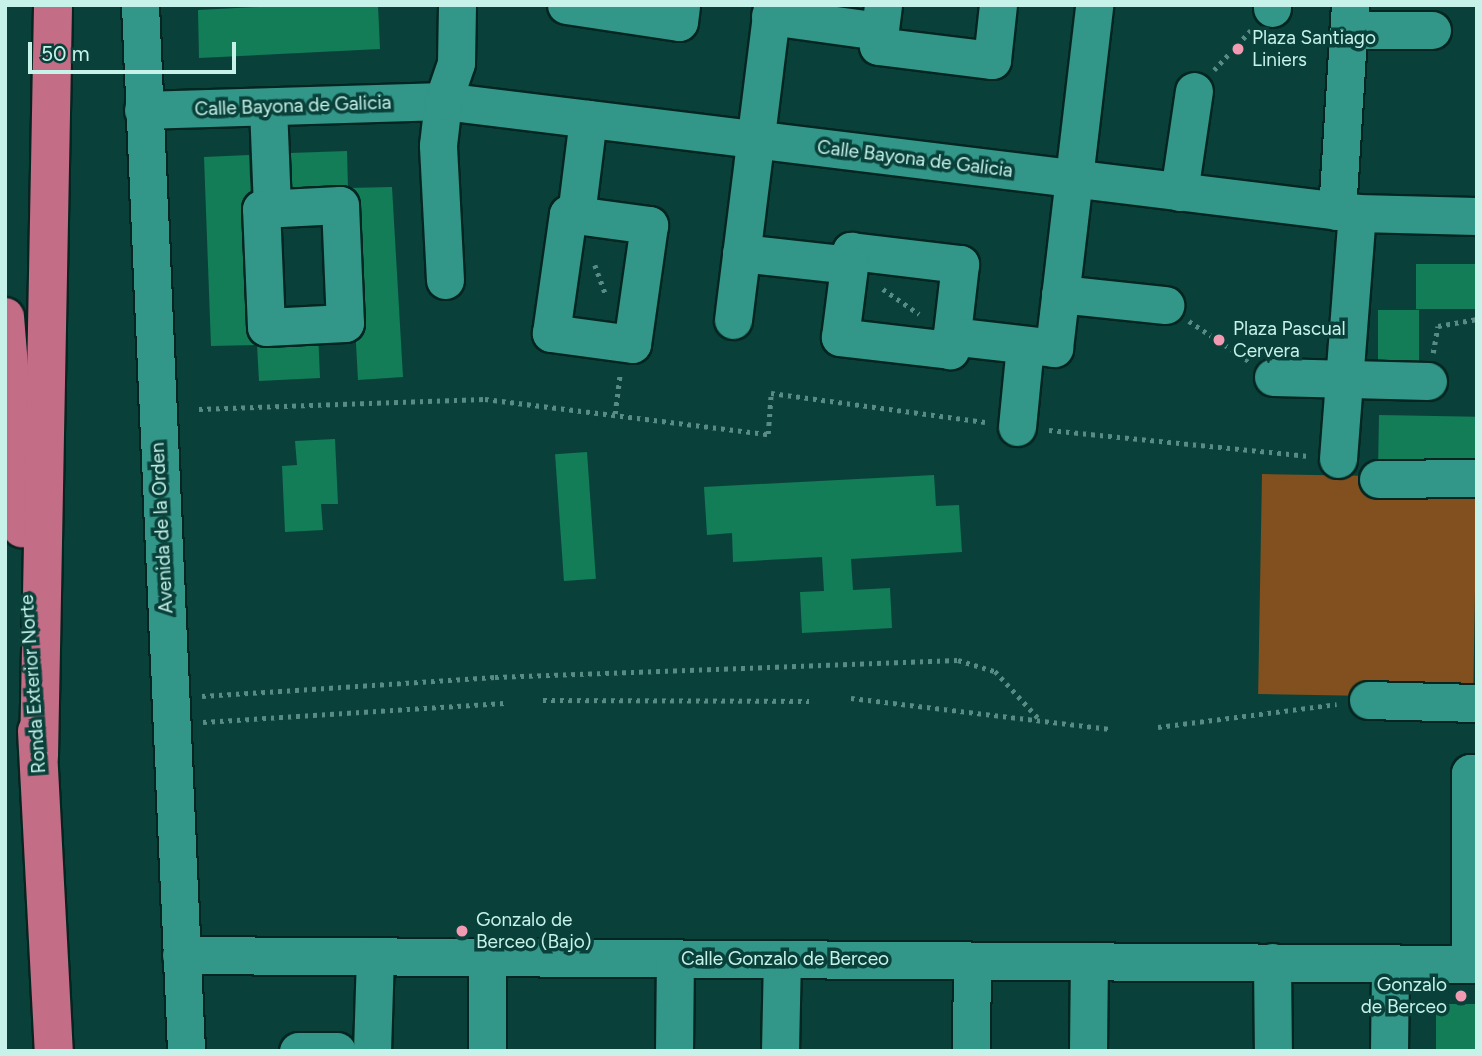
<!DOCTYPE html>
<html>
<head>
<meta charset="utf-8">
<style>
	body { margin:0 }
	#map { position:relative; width:1482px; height:1056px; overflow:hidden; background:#09413a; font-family:Figtree,sans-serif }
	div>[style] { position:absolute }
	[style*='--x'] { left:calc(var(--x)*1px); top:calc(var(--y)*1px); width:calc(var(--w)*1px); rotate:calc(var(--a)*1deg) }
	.green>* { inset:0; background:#81501e; transform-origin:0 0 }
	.building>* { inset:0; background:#127d57; transform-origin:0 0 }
	.path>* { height:4.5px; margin-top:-2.25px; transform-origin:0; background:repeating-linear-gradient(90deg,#588b84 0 3.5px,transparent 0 8.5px) }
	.roads { filter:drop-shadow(2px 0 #052520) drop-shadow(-2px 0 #052520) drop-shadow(0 2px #052520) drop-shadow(0 -2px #052520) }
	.minor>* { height:37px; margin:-18.5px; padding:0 18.5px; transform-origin:18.5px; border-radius:18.5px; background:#329688 }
	.highway>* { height:38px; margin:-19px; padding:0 19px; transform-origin:19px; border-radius:19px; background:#c36d86 }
	.dots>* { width:19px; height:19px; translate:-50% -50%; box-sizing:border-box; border:4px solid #09413a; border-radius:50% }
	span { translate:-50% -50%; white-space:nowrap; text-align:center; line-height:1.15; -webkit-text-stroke:7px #09413a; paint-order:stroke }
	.poi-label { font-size:19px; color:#c6f2ea }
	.left { translate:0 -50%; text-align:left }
	.right { translate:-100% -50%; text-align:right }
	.street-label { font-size:19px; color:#c6f2ea }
	.frame { position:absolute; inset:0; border:7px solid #c6f2ea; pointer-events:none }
	.scale { position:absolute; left:28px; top:42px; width:208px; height:32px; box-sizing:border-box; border:4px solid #c6f2ea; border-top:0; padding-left:9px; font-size:21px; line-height:24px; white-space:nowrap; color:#c6f2ea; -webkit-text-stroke:5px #09413a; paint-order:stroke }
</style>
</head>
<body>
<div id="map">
	<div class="green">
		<div style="left:1262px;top:474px;width:215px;height:220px;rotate:1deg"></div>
	</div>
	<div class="building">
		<div style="clip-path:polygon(297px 5px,378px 5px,380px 49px,199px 58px,198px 10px)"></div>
		<div style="clip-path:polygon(347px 151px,348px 188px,392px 187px,403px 377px,358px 380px,348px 197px,292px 200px,290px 153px)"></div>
		<div style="clip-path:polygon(249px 155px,257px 334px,318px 332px,320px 378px,259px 381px,257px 345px,211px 346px,204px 157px)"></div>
		<div style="left:1477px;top:264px;width:45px;height:61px;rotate:90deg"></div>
		<div style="left:1378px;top:310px;width:41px;height:58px"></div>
		<div style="left:1379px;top:415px;width:98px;height:47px;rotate:1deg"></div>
		<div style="clip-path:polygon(335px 439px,338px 504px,321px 504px,323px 530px,285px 532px,282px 466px,297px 465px,295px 441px)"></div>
		<div style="left:587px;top:452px;width:127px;height:32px;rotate:86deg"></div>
		<div style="clip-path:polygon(934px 475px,936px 506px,959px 505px,962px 552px,851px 559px,853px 590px,890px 588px,892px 628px,802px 633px,800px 592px,824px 591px,822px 557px,733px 562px,732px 533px,707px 535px,704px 487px)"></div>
		<div style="left:1436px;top:1004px;width:41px;height:47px"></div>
	</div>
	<div class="path">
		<div style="--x:1214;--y:70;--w:54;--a:-47.2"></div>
		<div style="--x:595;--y:265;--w:33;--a:70"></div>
		<div style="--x:883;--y:289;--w:44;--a:34.8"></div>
		<div style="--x:1189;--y:321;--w:72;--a:33.7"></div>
		<div style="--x:1433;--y:353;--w:27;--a:-80"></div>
		<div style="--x:1438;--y:326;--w:40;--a:-10"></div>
		<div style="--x:199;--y:409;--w:286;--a:-2"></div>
		<div style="--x:485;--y:399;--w:285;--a:7.1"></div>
		<div style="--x:768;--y:434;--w:41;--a:-85.8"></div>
		<div style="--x:771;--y:393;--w:216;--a:7.7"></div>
		<div style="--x:615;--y:414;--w:39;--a:-83"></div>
		<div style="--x:1049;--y:430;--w:261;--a:5.7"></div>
		<div style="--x:202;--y:696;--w:294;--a:-3.7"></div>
		<div style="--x:495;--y:677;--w:463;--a:-2.1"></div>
		<div style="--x:958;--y:660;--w:39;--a:17"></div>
		<div style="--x:995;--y:671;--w:68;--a:47.4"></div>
		<div style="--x:851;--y:698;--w:261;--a:6.8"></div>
		<div style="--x:543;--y:700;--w:266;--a:0.2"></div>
		<div style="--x:203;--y:722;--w:302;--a:-3.6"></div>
		<div style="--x:1158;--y:727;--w:180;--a:-7.3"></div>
	</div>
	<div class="roads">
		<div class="minor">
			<div style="--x:140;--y:5;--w:1047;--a:87.48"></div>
			<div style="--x:566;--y:5;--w:114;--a:8.6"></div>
			<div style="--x:679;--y:22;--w:17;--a:-83"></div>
			<div style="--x:883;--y:5;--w:41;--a:97"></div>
			<div style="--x:878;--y:46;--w:115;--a:7"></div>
			<div style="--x:992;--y:60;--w:55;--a:-83.8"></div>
			<div style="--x:1272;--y:8;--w:3;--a:-90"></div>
			<div style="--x:770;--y:16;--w:111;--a:7.8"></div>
			<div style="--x:1349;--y:30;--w:83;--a:0"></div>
			<div style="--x:268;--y:107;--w:101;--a:87.7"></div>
			<div style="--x:143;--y:110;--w:300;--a:-1.7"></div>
			<div style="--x:443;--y:101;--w:921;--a:6.99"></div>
			<div style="--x:1357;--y:213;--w:120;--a:1.4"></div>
			<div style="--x:1179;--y:192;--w:102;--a:-81.6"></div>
			<div style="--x:340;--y:205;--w:118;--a:87.6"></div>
			<div style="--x:345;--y:323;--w:79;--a:177.1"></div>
			<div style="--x:266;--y:327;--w:118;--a:-92.4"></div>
			<div style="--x:261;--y:209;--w:79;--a:-2.9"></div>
			<div style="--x:1337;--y:211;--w:206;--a:-86.4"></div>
			<div style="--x:568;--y:214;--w:82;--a:7.7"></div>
			<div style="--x:649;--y:225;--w:120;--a:98.1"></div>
			<div style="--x:632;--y:344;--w:82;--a:-172.3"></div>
			<div style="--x:551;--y:333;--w:120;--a:-81.9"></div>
			<div style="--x:576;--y:215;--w:97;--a:-82.9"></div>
			<div style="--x:851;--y:251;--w:110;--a:6.8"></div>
			<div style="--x:960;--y:264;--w:87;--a:96.6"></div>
			<div style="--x:950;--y:350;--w:111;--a:-173.3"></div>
			<div style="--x:840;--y:337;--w:87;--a:-82.7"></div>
			<div style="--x:741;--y:253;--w:109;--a:6.3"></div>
			<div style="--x:445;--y:280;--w:135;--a:-93"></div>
			<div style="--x:438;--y:145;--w:44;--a:-83.5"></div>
			<div style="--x:443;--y:101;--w:40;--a:-71.1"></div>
			<div style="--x:456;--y:63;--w:58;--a:-89"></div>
			<div style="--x:1060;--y:294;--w:106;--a:6"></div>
			<div style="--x:733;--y:320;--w:317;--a:-82.9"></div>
			<div style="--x:951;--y:336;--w:104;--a:6.6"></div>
			<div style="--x:1054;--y:348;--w:345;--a:-83.3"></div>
			<div style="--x:1273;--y:377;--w:155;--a:1.5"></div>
			<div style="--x:1017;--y:427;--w:82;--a:-84.4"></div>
			<div style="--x:1338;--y:459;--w:247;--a:-85.6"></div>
			<div style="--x:1378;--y:479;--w:99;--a:-0.6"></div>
			<div style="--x:1368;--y:700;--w:109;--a:1.6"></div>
			<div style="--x:181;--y:955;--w:1296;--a:0.4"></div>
			<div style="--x:1272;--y:962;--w:89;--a:89.4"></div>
			<div style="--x:1470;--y:964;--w:191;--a:-90"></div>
			<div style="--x:1470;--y:773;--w:7;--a:0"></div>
			<div style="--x:298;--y:1051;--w:39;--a:0"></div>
			<div style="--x:372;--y:1051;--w:94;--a:-88.2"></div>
			<div style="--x:487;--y:1051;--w:94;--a:-90"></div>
			<div style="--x:674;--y:1051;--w:92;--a:-89.4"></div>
			<div style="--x:780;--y:1051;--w:92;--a:-88.8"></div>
			<div style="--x:971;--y:1051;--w:90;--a:-89.4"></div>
			<div style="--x:1088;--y:1051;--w:90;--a:-89.4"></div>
			<div style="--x:1389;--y:1051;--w:88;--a:-89.3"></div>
		</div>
		<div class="highway">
			<div style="--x:5;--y:317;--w:212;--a:85.4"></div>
			<div style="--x:37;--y:731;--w:320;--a:87"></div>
			<div style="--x:39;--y:756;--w:751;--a:-88.93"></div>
		</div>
	</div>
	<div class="dots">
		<div style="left:1238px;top:49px;background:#f19ab1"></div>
		<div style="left:1219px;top:340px;background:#f19ab1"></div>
		<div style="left:462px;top:931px;background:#f19ab1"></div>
		<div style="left:1461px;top:996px;background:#f19ab1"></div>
	</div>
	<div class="poi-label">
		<span class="left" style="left:1252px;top:49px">Plaza Santiago<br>Liniers</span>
		<span class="left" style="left:1233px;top:340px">Plaza Pascual<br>Cervera</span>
		<span class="left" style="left:476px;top:931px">Gonzalo de<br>Berceo (Bajo)</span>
		<span class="right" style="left:1447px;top:996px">Gonzalo<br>de Berceo</span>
	</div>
	<div class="street-label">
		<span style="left:293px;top:106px;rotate:-2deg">Calle Bayona de Galicia</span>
		<span style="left:915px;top:159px;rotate:7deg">Calle Bayona de Galicia</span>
		<span style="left:162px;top:528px;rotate:-93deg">Avenida de la Orden</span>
		<span style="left:33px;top:684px;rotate:-94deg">Ronda Exterior Norte</span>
		<span style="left:785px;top:959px">Calle Gonzalo de Berceo</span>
	</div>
	<div class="frame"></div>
	<div class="scale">50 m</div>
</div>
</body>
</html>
